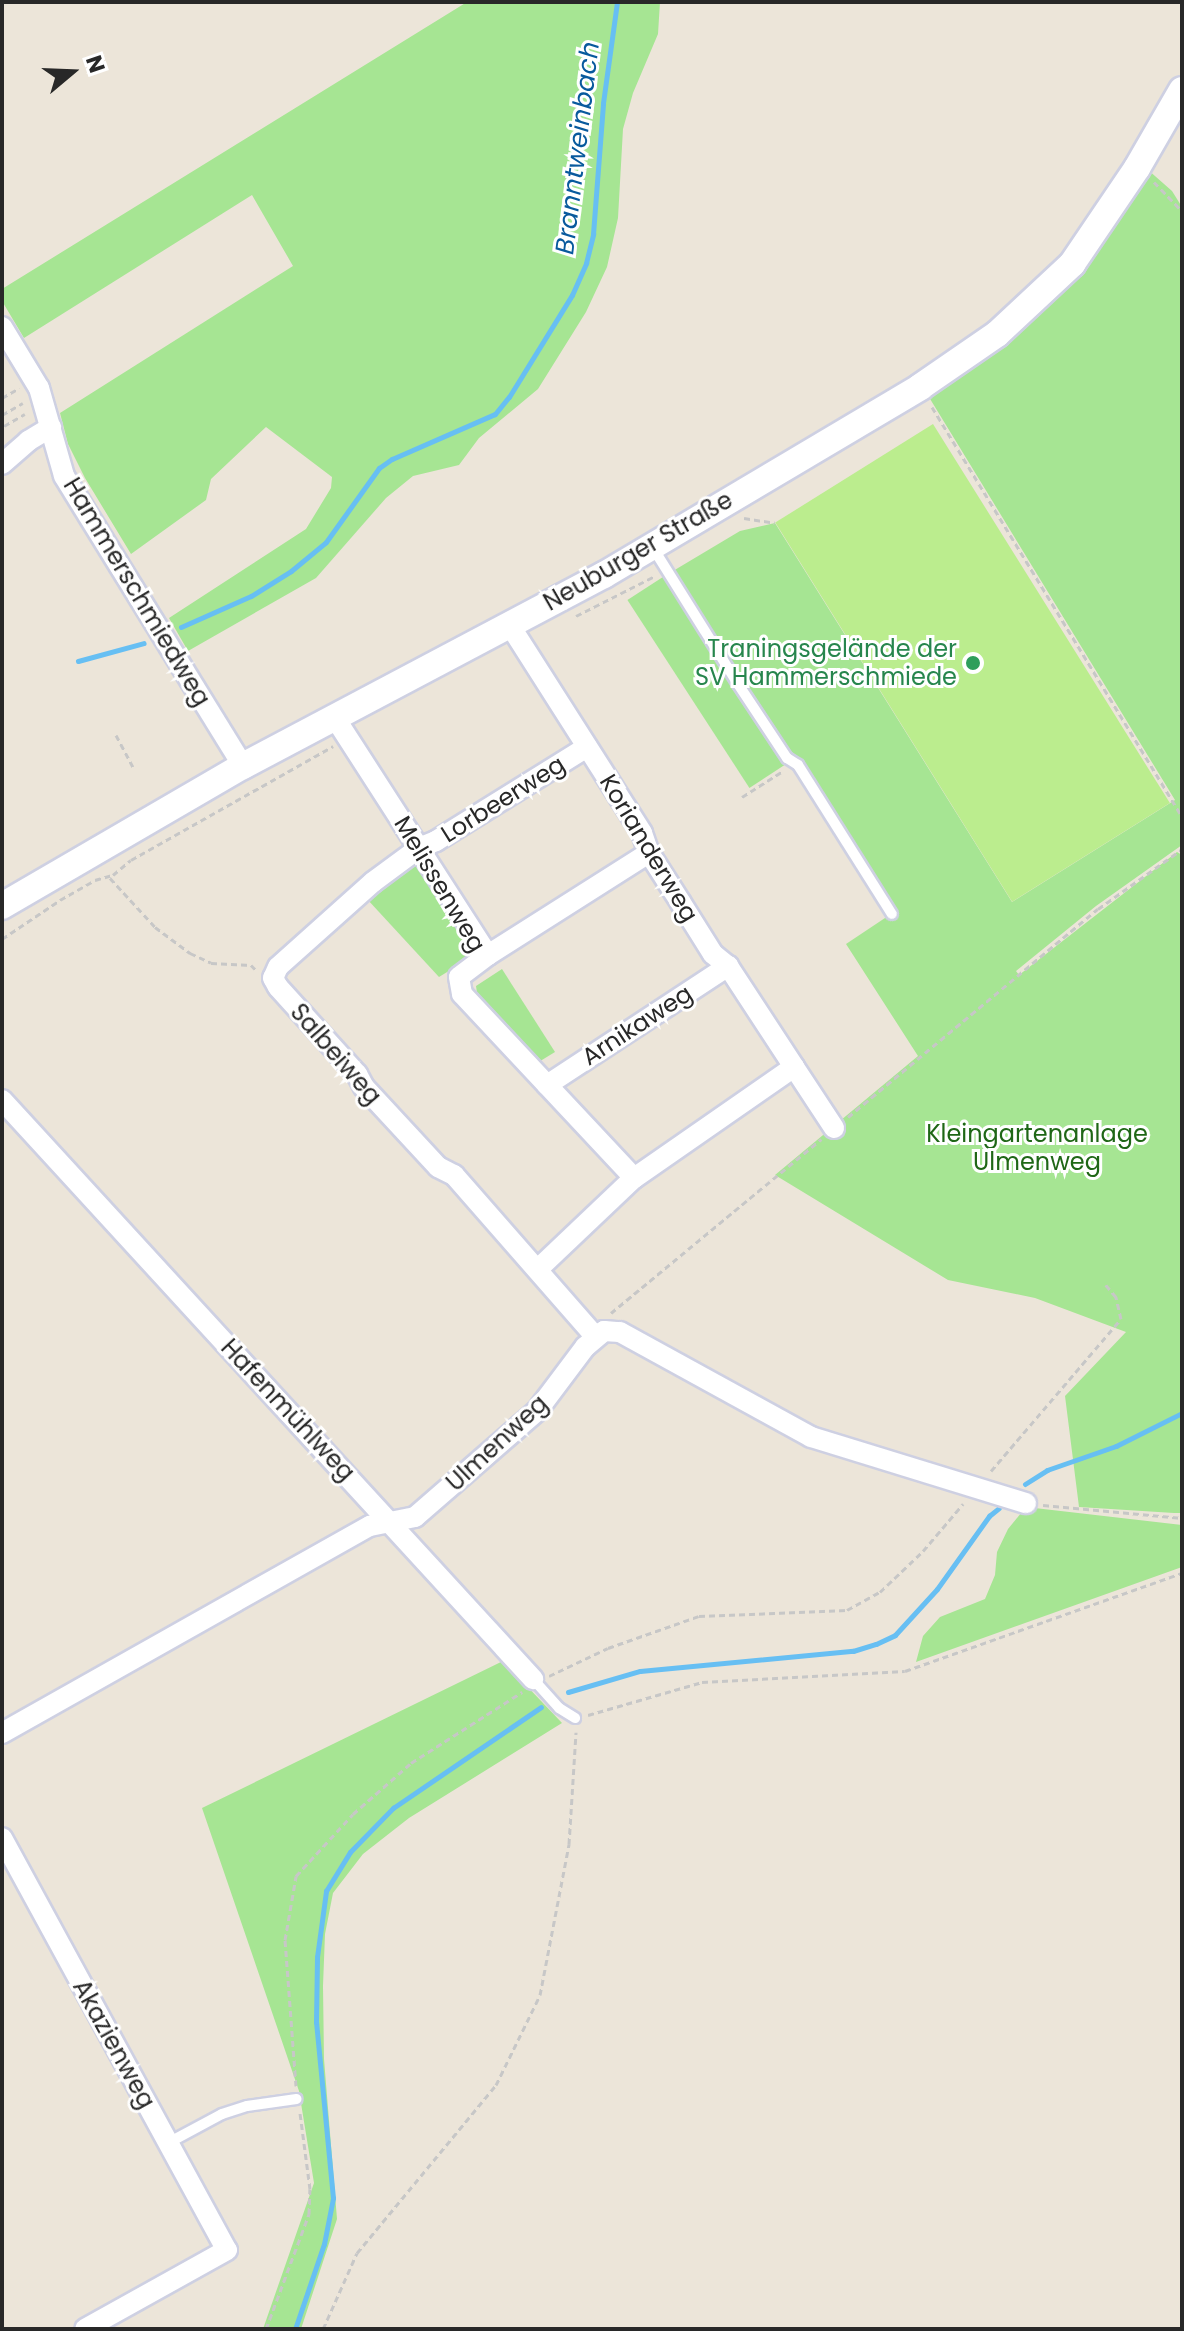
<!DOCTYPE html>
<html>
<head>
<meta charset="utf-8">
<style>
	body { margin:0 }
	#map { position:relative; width:1184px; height:2331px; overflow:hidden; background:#ece5d9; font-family:Poppins,sans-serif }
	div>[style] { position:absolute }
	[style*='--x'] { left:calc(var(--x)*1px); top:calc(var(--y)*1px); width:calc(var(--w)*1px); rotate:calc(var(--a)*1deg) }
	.green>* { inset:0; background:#a6e593; transform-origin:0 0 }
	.pitch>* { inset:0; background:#bbed8e; transform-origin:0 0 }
	.stream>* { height:5px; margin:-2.5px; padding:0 2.5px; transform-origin:2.5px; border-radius:2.5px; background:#67bff3 }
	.path>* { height:3px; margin-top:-1.5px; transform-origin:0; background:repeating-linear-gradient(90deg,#c7c7c7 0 6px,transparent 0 10px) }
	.roads { filter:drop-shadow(2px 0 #ced0e2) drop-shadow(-2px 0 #ced0e2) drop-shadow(0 2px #ced0e2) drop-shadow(0 -2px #ced0e2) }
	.service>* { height:10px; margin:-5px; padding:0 5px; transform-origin:5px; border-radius:5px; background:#fff }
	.minor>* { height:20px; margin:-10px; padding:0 10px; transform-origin:10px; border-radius:10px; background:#fff }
	.tertiary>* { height:26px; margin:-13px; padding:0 13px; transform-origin:13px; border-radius:13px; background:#fff }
	.dots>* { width:22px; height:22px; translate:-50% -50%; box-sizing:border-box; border:4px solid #fff; border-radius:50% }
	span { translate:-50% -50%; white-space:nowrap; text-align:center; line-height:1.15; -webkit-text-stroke:6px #fff; paint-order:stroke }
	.street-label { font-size:24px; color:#282828 }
	.leisure-label { font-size:24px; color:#27864d }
	.right { translate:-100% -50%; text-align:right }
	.park-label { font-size:24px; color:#1f6716 }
	.water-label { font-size:26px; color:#085a9d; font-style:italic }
	.frame { position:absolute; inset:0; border:4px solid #282828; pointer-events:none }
	.north { position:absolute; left:32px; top:32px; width:80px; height:80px; -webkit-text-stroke:6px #fff; paint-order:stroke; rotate:71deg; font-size:22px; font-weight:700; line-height:32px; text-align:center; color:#282828 }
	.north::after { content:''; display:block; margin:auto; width:28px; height:36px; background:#282828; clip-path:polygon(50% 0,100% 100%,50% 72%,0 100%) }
</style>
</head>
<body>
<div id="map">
	<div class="green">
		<div style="clip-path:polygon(467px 2px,660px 2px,658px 34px,633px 93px,623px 129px,618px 218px,607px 267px,586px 312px,538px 389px,479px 438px,459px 465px,413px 476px,386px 498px,316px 578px,188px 651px,169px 618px,306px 529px,331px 488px,332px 477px,266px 427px,211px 479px,206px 500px,131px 554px,85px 478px,68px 444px,60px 413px,293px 266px,252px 195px,24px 338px,2px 301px,2px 289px)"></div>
		<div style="clip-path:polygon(1147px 169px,1172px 191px,1182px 207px,1182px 845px,1096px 906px,1016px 971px,1019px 975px,1177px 852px,1182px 855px,1182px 1513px,1174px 1513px,1079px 1507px,1065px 1396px,1126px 1332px,1035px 1298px,948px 1280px,775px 1175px,918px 1056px,846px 944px,891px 914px,798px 765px,787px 758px,673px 571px,740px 531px,775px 523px,1012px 902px,1175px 800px,924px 389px,1001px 338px)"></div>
		<div style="left:666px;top:575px;width:224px;height:46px;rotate:57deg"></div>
		<div style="clip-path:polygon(415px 860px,470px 936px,473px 956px,439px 977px,367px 899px)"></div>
		<div style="clip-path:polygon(502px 969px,555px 1052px,537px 1063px,478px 1000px,476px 986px)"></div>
		<div style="clip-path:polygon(1026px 1507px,1182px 1525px,1182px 1567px,916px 1662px,923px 1636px,940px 1617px,985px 1599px,995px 1575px,997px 1552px,1008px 1529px)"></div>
		<div style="clip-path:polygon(503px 1661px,562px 1723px,409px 1818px,363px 1854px,333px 1893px,325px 1934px,323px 1986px,324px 2059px,337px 2219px,301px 2329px,263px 2329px,314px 2183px,299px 2091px,202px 1808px)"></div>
	</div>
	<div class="pitch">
		<div style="left:933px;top:424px;width:447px;height:186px;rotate:58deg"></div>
	</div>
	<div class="stream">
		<div style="--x:181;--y:627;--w:77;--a:-23.9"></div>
		<div style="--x:251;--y:596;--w:47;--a:-32"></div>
		<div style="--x:291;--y:571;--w:45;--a:-39.6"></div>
		<div style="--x:326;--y:542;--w:91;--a:-54.4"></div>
		<div style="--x:379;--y:468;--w:16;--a:-35"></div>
		<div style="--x:392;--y:459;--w:112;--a:-23.6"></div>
		<div style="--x:495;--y:414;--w:22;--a:-51"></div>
		<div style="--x:509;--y:397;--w:120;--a:-58.3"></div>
		<div style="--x:572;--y:295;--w:35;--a:-66"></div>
		<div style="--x:586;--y:263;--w:30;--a:-76"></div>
		<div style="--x:593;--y:234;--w:131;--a:-85.6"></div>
		<div style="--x:603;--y:103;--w:102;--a:-82.1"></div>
		<div style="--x:78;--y:661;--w:68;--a:-15.3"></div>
		<div style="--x:1025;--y:1484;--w:26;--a:-32"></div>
		<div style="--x:1047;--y:1470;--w:73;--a:-19.2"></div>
		<div style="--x:1116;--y:1446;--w:74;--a:-26.6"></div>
		<div style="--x:568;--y:1692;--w:75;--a:-16.3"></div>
		<div style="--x:640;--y:1671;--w:214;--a:-5.4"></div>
		<div style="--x:853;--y:1651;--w:24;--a:-17"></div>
		<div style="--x:876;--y:1644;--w:21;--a:-25"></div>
		<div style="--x:895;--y:1635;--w:62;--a:-47.6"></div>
		<div style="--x:937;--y:1589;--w:90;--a:-54.5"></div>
		<div style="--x:989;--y:1516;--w:13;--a:-39"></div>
		<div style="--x:295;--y:2329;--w:90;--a:-71.2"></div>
		<div style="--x:324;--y:2244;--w:47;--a:-78.9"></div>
		<div style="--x:333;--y:2198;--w:177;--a:-95.5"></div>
		<div style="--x:316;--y:2022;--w:65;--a:-89.1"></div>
		<div style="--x:317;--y:1957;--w:67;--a:-82.2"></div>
		<div style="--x:326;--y:1891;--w:46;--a:-58.4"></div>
		<div style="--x:350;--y:1852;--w:62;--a:-45.7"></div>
		<div style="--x:393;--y:1808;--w:179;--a:-34.3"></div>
	</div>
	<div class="path">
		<div style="--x:1154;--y:182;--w:40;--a:46"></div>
		<div style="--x:2;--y:398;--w:20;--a:-30"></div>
		<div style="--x:932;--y:407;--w:480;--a:58.6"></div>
		<div style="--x:2;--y:415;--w:24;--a:-30"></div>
		<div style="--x:4;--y:426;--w:24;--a:-30"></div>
		<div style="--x:744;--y:518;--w:31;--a:9"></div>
		<div style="--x:576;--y:616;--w:89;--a:-26.9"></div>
		<div style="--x:116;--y:735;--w:36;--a:62"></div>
		<div style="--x:742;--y:797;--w:49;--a:-32.4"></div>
		<div style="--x:110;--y:878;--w:67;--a:47.4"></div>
		<div style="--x:155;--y:927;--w:44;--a:36.6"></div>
		<div style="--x:190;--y:953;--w:23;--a:25"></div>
		<div style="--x:211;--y:963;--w:40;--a:2.9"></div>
		<div style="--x:251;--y:965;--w:7;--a:45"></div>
		<div style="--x:2;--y:939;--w:70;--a:-33.9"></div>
		<div style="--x:60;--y:900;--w:40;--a:-29.7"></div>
		<div style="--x:95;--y:880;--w:19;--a:-16"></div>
		<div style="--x:113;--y:875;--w:23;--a:-40"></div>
		<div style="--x:131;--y:860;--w:232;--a:-29.4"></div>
		<div style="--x:848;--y:1117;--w:325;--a:-39.8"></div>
		<div style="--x:1098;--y:909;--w:103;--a:-35.5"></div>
		<div style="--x:611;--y:1313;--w:273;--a:-39.6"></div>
		<div style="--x:991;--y:1471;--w:200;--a:-49.5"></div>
		<div style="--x:1121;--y:1319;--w:23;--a:-103"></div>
		<div style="--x:1116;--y:1297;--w:16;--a:-130"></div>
		<div style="--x:1043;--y:1505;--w:140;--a:5.3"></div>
		<div style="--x:549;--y:1676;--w:65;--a:-25.4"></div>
		<div style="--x:608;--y:1648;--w:96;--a:-19.4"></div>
		<div style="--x:699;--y:1616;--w:148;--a:-2.3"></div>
		<div style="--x:847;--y:1610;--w:38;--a:-29"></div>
		<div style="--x:880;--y:1592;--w:59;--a:-43.6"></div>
		<div style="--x:923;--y:1551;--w:62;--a:-49.6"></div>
		<div style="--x:588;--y:1715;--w:119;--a:-16.1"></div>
		<div style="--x:702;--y:1682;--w:203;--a:-3.1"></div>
		<div style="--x:905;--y:1671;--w:294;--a:-19.5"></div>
		<div style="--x:296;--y:2086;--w:146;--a:-94.3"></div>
		<div style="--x:285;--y:1940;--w:65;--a:-80.2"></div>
		<div style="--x:296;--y:1876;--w:84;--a:-47.4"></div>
		<div style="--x:353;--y:1814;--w:77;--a:-41.3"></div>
		<div style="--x:411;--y:1763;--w:132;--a:-32.6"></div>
		<div style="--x:266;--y:2329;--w:123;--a:-69.5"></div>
		<div style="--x:309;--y:2214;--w:25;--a:-88"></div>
		<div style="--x:310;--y:2189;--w:77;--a:-97.5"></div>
		<div style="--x:323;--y:2329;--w:83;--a:-65.9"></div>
		<div style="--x:357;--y:2253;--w:218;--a:-50.4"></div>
		<div style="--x:496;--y:2085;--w:100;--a:-63.9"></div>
		<div style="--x:540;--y:1995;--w:154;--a:-79.1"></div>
		<div style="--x:569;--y:1844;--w:112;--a:-86.4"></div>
	</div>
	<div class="roads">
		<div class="service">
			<div style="--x:653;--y:548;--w:160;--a:58"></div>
			<div style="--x:738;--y:684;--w:89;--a:56.5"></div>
			<div style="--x:787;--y:758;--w:13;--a:32"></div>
			<div style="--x:798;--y:765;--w:176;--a:57.8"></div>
			<div style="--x:533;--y:1679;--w:39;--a:48"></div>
			<div style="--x:559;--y:1708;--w:19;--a:32"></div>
			<div style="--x:168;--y:2143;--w:61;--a:-28.2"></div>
			<div style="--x:222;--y:2114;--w:26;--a:-18"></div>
			<div style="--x:247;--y:2106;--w:50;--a:-8"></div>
		</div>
		<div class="minor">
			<div style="--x:2;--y:327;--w:71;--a:58.8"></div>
			<div style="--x:39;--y:388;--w:91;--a:74.1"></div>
			<div style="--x:64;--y:476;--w:341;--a:58.3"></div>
			<div style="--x:2;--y:464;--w:35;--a:-41"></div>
			<div style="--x:28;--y:441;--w:27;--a:-31"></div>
			<div style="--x:509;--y:624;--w:248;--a:57.5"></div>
			<div style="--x:642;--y:833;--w:21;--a:71"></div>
			<div style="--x:649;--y:853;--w:59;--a:57.4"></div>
			<div style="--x:681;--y:903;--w:60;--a:57.9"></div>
			<div style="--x:713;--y:954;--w:19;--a:39"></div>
			<div style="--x:728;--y:966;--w:121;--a:56.8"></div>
			<div style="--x:794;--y:1067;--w:195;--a:145.2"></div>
			<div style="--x:634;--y:1178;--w:131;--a:136.5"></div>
			<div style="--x:335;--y:718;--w:282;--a:57.2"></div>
			<div style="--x:488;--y:955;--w:36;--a:143"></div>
			<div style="--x:459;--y:977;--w:17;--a:80"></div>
			<div style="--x:462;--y:994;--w:252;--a:46.9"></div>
			<div style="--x:587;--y:747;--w:178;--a:148.1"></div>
			<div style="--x:436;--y:841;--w:18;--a:158"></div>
			<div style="--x:419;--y:848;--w:57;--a:143.5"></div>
			<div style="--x:373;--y:882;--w:127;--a:138.2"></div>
			<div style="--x:278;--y:967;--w:12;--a:114"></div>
			<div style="--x:273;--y:978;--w:10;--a:61"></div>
			<div style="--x:278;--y:987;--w:118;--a:47.8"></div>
			<div style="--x:357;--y:1074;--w:15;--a:62"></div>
			<div style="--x:364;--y:1087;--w:109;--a:47.2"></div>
			<div style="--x:438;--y:1167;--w:18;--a:27"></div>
			<div style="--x:454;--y:1175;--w:214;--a:48.8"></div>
			<div style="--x:488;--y:955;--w:191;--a:-32.4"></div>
			<div style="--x:794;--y:1067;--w:73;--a:56.7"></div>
			<div style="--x:547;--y:1085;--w:217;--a:-33.3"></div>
			<div style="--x:2;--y:1100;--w:786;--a:47.48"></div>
			<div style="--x:2;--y:1733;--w:422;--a:-29.4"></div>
			<div style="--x:370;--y:1526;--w:46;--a:-11.3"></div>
			<div style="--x:415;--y:1517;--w:162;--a:-41"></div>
			<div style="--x:537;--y:1411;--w:80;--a:-53.1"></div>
			<div style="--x:585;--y:1347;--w:25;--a:-40"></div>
			<div style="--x:604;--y:1331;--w:16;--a:4"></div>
			<div style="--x:620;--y:1332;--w:218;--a:28.8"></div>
			<div style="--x:811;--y:1437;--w:225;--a:17.1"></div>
			<div style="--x:2;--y:1838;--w:469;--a:61.4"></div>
			<div style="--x:227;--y:2250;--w:162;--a:150.9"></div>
		</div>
		<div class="tertiary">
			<div style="--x:2;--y:906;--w:279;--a:-30.2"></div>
			<div style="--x:243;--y:766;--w:408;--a:-27.9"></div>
			<div style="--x:604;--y:575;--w:368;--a:-30.7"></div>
			<div style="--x:920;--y:387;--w:93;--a:-34.5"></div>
			<div style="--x:997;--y:334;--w:103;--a:-43"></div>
			<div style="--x:1072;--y:264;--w:116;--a:-55.9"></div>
			<div style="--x:1137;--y:168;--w:90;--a:-60"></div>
		</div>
	</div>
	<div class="dots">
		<div style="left:973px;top:663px;background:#2e9e5b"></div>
	</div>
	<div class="street-label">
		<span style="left:638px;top:551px;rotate:-30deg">Neuburger Straße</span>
		<span style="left:137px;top:592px;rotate:59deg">Hammerschmiedweg</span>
		<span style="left:503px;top:799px;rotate:-32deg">Lorbeerweg</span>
		<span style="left:649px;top:848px;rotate:59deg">Korianderweg</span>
		<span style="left:440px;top:884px;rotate:59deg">Melissenweg</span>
		<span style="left:637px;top:1025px;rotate:-33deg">Arnikaweg</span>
		<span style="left:336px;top:1054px;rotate:49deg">Salbeiweg</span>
		<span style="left:288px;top:1410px;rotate:47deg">Hafenmühlweg</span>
		<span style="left:497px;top:1443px;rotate:-43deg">Ulmenweg</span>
		<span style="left:114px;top:2044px;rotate:61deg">Akazienweg</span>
	</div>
	<div class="leisure-label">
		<span class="right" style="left:957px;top:663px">Traningsgelände der<br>SV Hammerschmiede</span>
	</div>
	<div class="park-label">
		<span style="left:1037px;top:1148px">Kleingartenanlage<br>Ulmenweg</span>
	</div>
	<div class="water-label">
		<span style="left:578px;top:148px;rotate:-83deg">Branntweinbach</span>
	</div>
	<div class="frame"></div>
	<div class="north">N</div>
</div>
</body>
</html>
